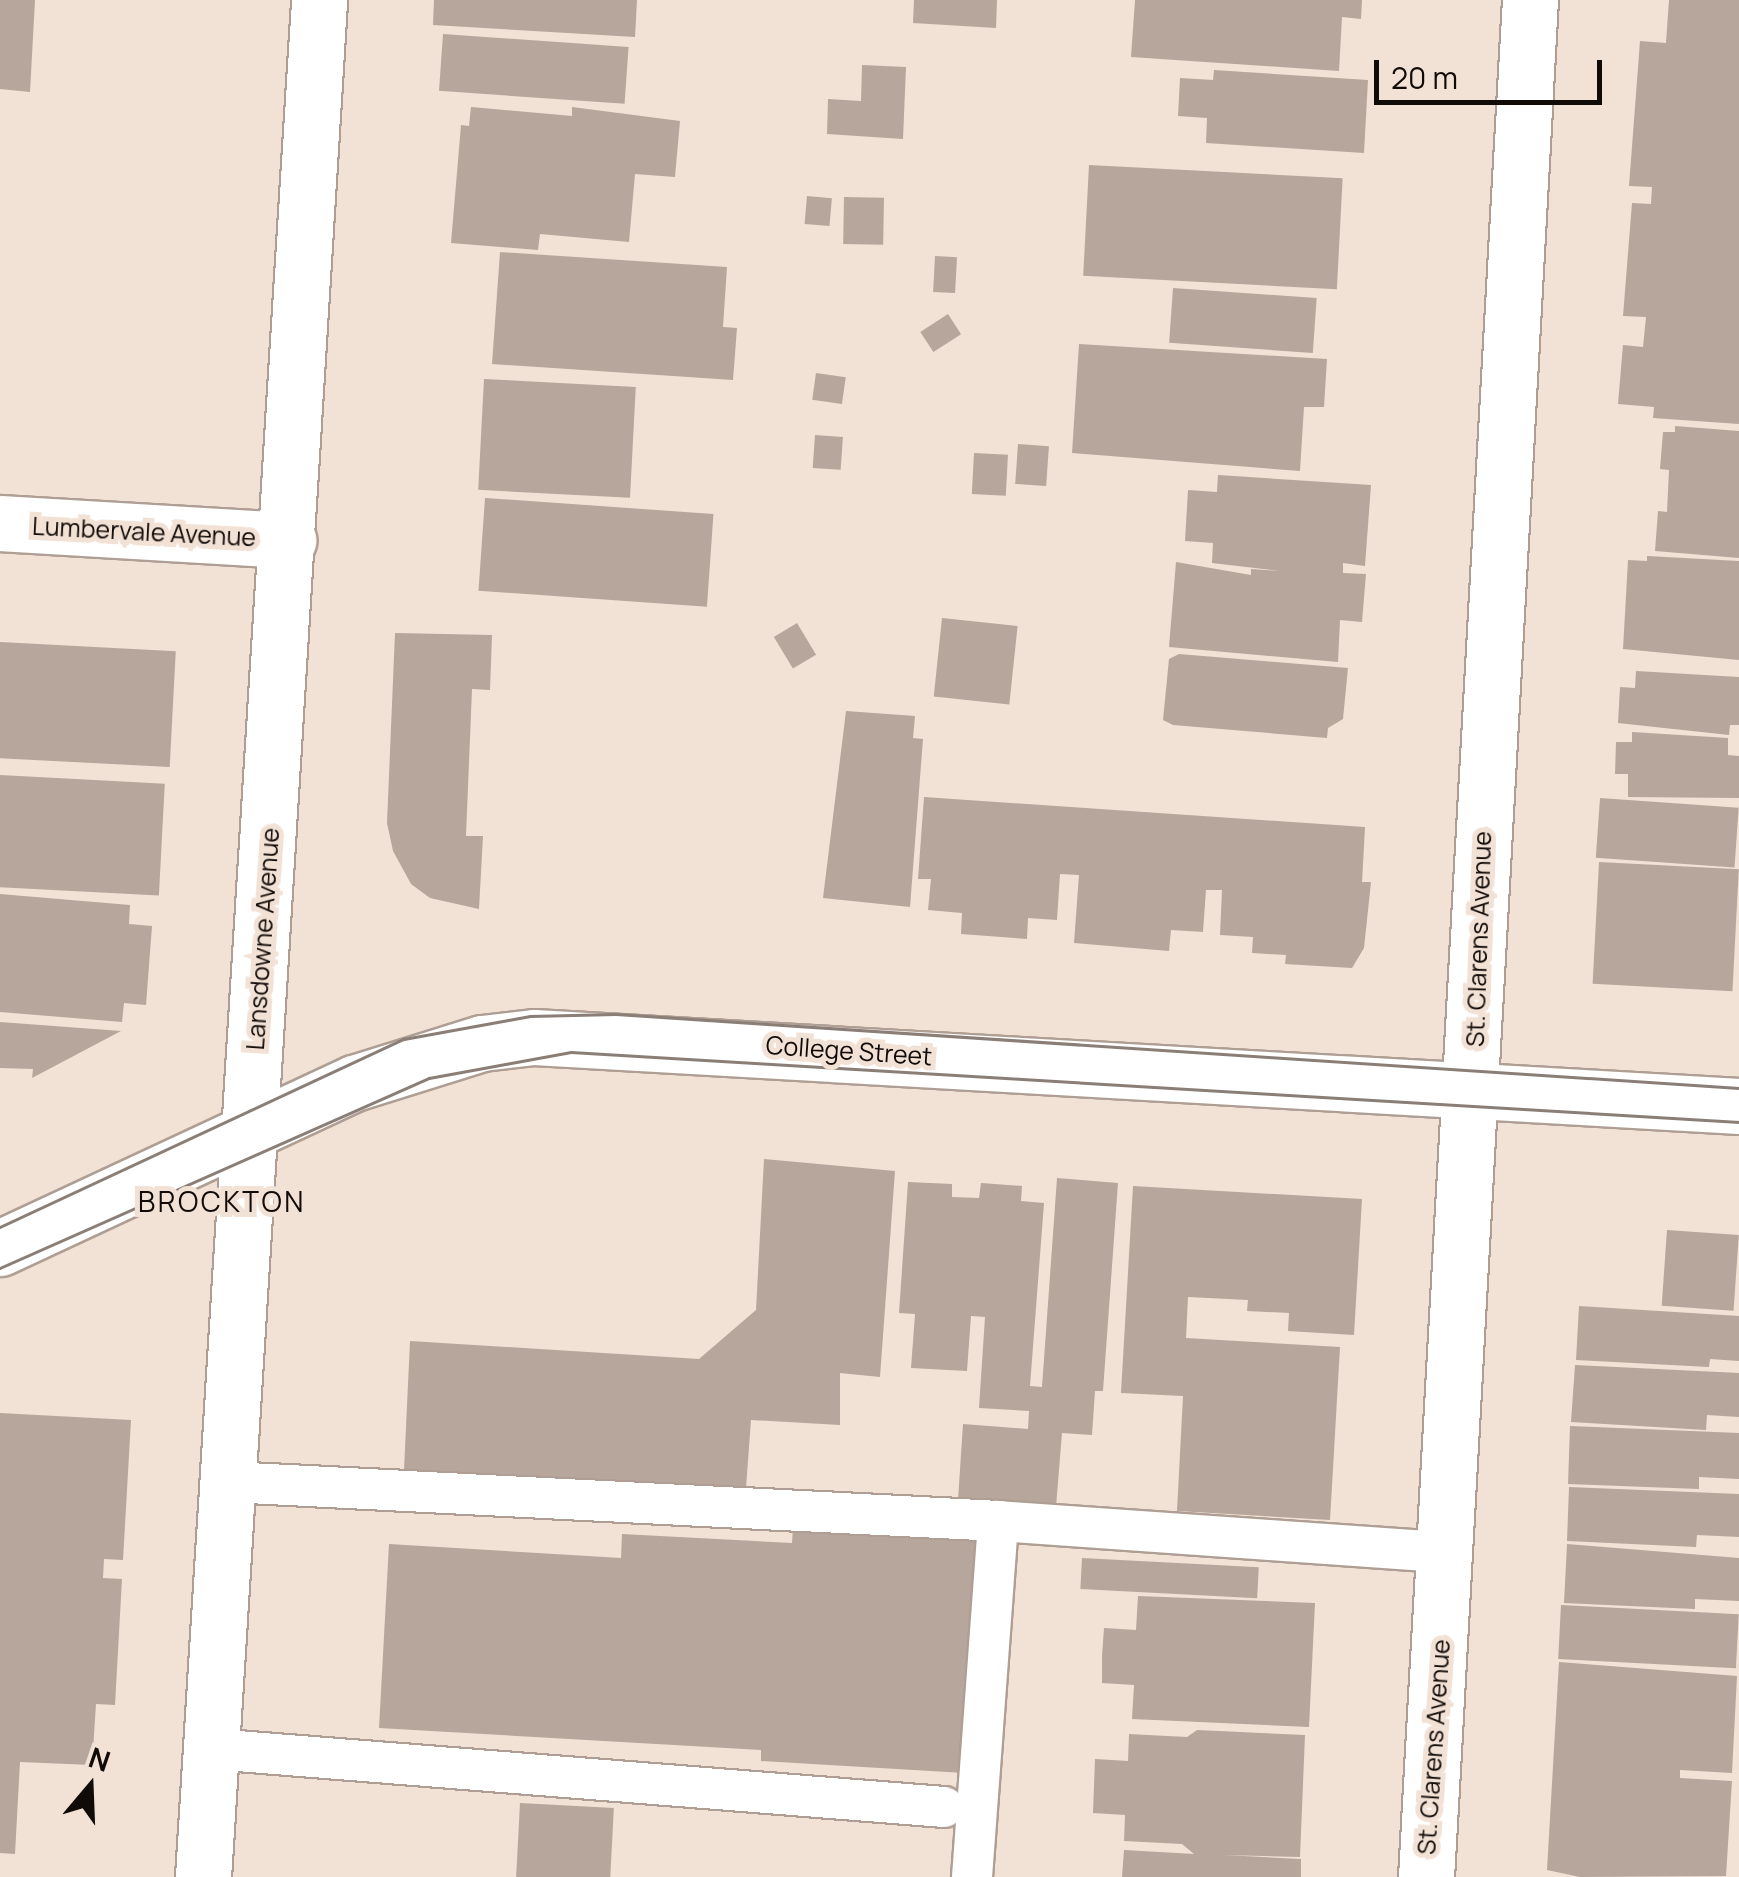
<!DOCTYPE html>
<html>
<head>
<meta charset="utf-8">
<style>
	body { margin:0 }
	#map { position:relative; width:1739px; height:1877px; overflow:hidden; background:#f2e1d5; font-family:Manrope,sans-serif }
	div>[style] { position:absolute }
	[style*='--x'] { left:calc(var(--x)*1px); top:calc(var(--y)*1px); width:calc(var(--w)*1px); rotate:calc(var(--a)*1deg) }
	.building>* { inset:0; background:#b7a69b; transform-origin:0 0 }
	.roads { filter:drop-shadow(2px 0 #ae9e93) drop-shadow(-2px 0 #ae9e93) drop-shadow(0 2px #ae9e93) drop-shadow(0 -2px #ae9e93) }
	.lane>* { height:40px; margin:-20px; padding:0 20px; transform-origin:20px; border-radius:20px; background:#fff }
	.street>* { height:55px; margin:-27.5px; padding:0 27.5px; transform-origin:27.5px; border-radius:27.5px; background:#fff }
	.secondary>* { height:55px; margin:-27.5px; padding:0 27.5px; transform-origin:27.5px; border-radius:27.5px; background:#fff }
	.tram>* { height:2.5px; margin:-1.25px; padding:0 1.25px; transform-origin:1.25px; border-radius:1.25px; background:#8a7e76 }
	span { translate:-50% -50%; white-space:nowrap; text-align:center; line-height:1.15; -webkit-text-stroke:10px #f2e1d5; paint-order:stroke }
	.street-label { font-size:25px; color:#110b08 }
	.neighbourhood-label { font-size:28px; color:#110b08; letter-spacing:2.5px }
	.north { position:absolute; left:40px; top:1737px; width:100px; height:100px; -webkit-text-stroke:8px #f2e1d5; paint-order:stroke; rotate:19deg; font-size:28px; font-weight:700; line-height:40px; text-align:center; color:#110b08 }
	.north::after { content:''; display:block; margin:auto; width:35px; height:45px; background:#110b08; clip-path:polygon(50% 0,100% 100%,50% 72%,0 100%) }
	.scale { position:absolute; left:1374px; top:60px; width:228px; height:45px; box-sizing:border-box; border:5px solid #110b08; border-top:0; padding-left:12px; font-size:30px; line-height:35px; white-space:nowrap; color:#110b08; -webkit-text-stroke:8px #f2e1d5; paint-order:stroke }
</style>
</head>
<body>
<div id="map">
	<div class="building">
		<div style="clip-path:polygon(0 0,35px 0,30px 92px,0 89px)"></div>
		<div style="clip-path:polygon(434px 0,637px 0,635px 37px,433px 25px)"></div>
		<div style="clip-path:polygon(914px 0,997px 0,996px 28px,913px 23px)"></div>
		<div style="clip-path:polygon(1135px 0,1362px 0,1361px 19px,1342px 17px,1339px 71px,1131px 57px)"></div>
		<div style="clip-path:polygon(1669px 0,1739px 0,1739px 424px,1653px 418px,1654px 407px,1618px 404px,1623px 345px,1643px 347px,1646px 317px,1623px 316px,1632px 203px,1651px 204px,1652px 187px,1629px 186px,1640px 41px,1666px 43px)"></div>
		<div style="left:443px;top:34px;width:186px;height:57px;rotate:4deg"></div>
		<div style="clip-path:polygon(862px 65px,906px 67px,903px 139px,827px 134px,828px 99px,861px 101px)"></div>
		<div style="clip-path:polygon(1214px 70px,1368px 80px,1364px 153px,1206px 143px,1207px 118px,1178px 116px,1180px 78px,1213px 80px)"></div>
		<div style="clip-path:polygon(471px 107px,572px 116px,572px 107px,680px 121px,675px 177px,635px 174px,629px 242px,540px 234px,538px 250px,451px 243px,461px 125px,469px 126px)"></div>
		<div style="left:1089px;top:165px;width:254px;height:111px;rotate:3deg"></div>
		<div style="left:807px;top:196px;width:25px;height:28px;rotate:5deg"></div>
		<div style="left:844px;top:197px;width:40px;height:47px;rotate:1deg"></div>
		<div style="clip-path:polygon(500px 252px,727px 267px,723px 327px,737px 328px,733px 380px,492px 364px)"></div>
		<div style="left:935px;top:256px;width:22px;height:36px;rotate:3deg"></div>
		<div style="left:1173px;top:288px;width:144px;height:55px;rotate:4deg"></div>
		<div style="left:948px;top:314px;width:24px;height:33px;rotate:57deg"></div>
		<div style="clip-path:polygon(1079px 344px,1327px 359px,1324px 407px,1304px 407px,1300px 471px,1072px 453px)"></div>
		<div style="left:816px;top:373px;width:30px;height:27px;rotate:8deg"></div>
		<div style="left:484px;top:379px;width:152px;height:111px;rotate:3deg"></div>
		<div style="clip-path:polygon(1675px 426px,1739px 431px,1739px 558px,1655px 551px,1658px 511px,1667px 512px,1669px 470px,1660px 469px,1663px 432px,1675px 432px)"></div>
		<div style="left:815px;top:435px;width:28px;height:33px;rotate:4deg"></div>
		<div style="left:1018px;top:444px;width:31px;height:40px;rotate:4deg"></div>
		<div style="left:974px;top:453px;width:34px;height:41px;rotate:3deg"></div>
		<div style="clip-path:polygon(1218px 475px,1371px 485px,1365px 566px,1343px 563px,1343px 573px,1366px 574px,1362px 622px,1340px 620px,1338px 662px,1169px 647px,1176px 562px,1251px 575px,1251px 569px,1280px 571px,1212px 563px,1213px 543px,1185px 541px,1188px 490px,1217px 492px)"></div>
		<div style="left:485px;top:498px;width:229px;height:93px;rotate:4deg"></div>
		<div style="clip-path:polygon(1647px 556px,1739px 561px,1739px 660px,1623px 649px,1628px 560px,1647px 561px)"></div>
		<div style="left:942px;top:618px;width:76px;height:79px;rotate:6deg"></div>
		<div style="left:797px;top:623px;width:37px;height:27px;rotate:59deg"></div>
		<div style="clip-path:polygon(395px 633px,492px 635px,490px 690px,472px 689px,466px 836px,483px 836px,479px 909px,430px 898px,411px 884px,393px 851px,387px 823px)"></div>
		<div style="left:0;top:642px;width:176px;height:116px;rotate:3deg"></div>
		<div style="clip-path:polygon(1179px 654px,1348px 668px,1343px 719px,1328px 728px,1327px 738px,1173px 725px,1163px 720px,1169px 659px)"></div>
		<div style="clip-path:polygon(1636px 671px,1739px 677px,1739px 725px,1730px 725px,1729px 735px,1618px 723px,1620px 687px,1635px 688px)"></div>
		<div style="clip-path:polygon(846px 711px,915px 716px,913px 738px,923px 739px,910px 907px,823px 898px)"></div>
		<div style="clip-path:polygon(1632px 732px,1728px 738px,1728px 755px,1739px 756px,1739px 798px,1628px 797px,1628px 774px,1615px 774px,1616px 742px,1632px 742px)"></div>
		<div style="left:0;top:775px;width:165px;height:112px;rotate:3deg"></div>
		<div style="clip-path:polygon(924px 797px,1365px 827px,1362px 882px,1371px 882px,1364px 948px,1352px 968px,1285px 964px,1286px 955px,1252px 953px,1253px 937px,1220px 935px,1222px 890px,1206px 890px,1203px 932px,1171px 930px,1169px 951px,1074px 943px,1079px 875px,1060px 874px,1057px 920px,1028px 918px,1027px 939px,961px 934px,962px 913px,928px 910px,931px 879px,918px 879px)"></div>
		<div style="left:1600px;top:798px;width:139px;height:60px;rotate:4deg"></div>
		<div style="left:1599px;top:862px;width:140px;height:122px;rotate:3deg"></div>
		<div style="clip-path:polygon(0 894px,130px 905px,129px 924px,152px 926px,146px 1005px,124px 1003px,122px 1022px,0 1012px)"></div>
		<div style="clip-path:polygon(0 1022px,121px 1031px,32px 1078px,33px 1069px,0 1068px)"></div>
		<div style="clip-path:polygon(764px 1159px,895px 1171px,880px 1377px,840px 1373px,840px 1425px,751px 1420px,746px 1488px,404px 1470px,410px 1341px,699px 1359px,756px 1310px)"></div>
		<div style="clip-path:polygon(1057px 1178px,1118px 1183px,1103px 1391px,1095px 1391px,1092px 1435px,1062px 1433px,1056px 1507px,958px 1500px,963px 1424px,1028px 1429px,1029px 1411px,979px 1408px,985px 1317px,971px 1316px,967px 1371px,911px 1368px,915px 1314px,899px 1313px,908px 1182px,952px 1184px,952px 1197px,979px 1198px,981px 1183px,1022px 1186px,1021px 1201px,1044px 1203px,1030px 1386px,1042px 1387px)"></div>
		<div style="clip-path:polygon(1133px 1186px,1362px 1199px,1354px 1335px,1288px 1331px,1289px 1313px,1247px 1311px,1248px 1300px,1188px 1297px,1186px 1338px,1340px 1347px,1330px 1520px,1177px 1511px,1183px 1396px,1121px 1393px)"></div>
		<div style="left:1667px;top:1230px;width:72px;height:76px;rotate:4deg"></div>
		<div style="clip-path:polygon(1579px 1306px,1739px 1316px,1739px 1361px,1710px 1359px,1709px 1367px,1576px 1360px)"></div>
		<div style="clip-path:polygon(1575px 1365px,1739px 1373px,1739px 1417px,1707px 1415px,1706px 1430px,1571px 1422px)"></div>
		<div style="clip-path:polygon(0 1413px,131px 1420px,123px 1560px,104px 1559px,103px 1578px,122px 1579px,115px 1705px,96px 1704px,92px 1765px,20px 1762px,15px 1854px,0 1853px)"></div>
		<div style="clip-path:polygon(1570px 1426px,1739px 1433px,1739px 1479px,1699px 1477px,1699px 1489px,1568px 1484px)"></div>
		<div style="clip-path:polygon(1569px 1487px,1739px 1494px,1739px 1537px,1697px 1535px,1696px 1547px,1567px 1541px)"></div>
		<div style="clip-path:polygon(793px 1528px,977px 1539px,964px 1773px,761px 1761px,761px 1750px,379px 1728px,389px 1544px,621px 1558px,622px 1534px,792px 1543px)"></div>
		<div style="clip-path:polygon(1567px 1544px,1739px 1558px,1739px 1601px,1695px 1599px,1695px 1609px,1564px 1603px)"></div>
		<div style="left:1082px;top:1558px;width:177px;height:31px;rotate:3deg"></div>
		<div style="clip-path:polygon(1138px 1596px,1315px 1603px,1309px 1727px,1132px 1719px,1134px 1685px,1102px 1683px,1102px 1656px,1104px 1628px,1136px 1630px)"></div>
		<div style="left:1561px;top:1605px;width:178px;height:54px;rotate:3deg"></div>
		<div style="clip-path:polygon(1559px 1662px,1737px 1676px,1732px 1773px,1680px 1770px,1680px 1778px,1732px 1781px,1726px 1876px,1580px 1877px,1547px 1870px)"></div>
		<div style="clip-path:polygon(1197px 1730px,1305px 1735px,1300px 1857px,1224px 1855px,1301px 1859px,1301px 1877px,1122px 1877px,1124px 1850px,1194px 1854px,1182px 1844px,1124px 1841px,1125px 1815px,1093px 1813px,1095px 1759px,1128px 1761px,1129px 1734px,1187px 1737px)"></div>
		<div style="left:520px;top:1803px;width:94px;height:74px;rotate:3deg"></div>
	</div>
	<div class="roads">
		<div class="lane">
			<div style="--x:229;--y:1482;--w:770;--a:2.9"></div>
			<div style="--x:212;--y:1749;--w:734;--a:4.53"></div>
			<div style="--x:972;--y:1877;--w:357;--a:-85.8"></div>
			<div style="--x:998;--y:1521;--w:449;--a:4"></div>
		</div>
		<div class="street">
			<div style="--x:0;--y:523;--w:289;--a:3.4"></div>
			<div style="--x:1426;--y:1877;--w:1880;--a:-86.83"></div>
		</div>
		<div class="secondary">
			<div style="--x:0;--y:1248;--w:391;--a:-25"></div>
			<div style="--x:354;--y:1083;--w:134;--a:-17.4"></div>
			<div style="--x:482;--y:1043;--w:52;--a:-6.6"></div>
			<div style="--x:534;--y:1037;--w:1207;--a:3.28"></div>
			<div style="--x:203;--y:1877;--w:1881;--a:-86.46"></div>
		</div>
	</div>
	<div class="tram">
		<div style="--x:0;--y:1227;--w:446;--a:-25"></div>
		<div style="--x:404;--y:1039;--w:128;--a:-10.3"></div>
		<div style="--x:530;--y:1016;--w:86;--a:-1.3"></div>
		<div style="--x:616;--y:1014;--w:1125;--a:3.77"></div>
		<div style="--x:0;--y:1268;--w:469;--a:-23.9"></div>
		<div style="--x:429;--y:1078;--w:144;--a:-10.4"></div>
		<div style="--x:571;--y:1052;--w:1170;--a:3.43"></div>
	</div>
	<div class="street-label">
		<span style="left:144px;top:532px;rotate:3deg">Lumbervale Avenue</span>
		<span style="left:263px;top:939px;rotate:-86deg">Lansdowne Avenue</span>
		<span style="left:1479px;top:939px;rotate:-88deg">St. Clarens Avenue</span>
		<span style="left:849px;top:1051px;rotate:4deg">College Street</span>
		<span style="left:1434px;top:1747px;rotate:-86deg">St. Clarens Avenue</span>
	</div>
	<div class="neighbourhood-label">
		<span style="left:222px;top:1201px">BROCKTON</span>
	</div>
	<div class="north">N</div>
	<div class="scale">20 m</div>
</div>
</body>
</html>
